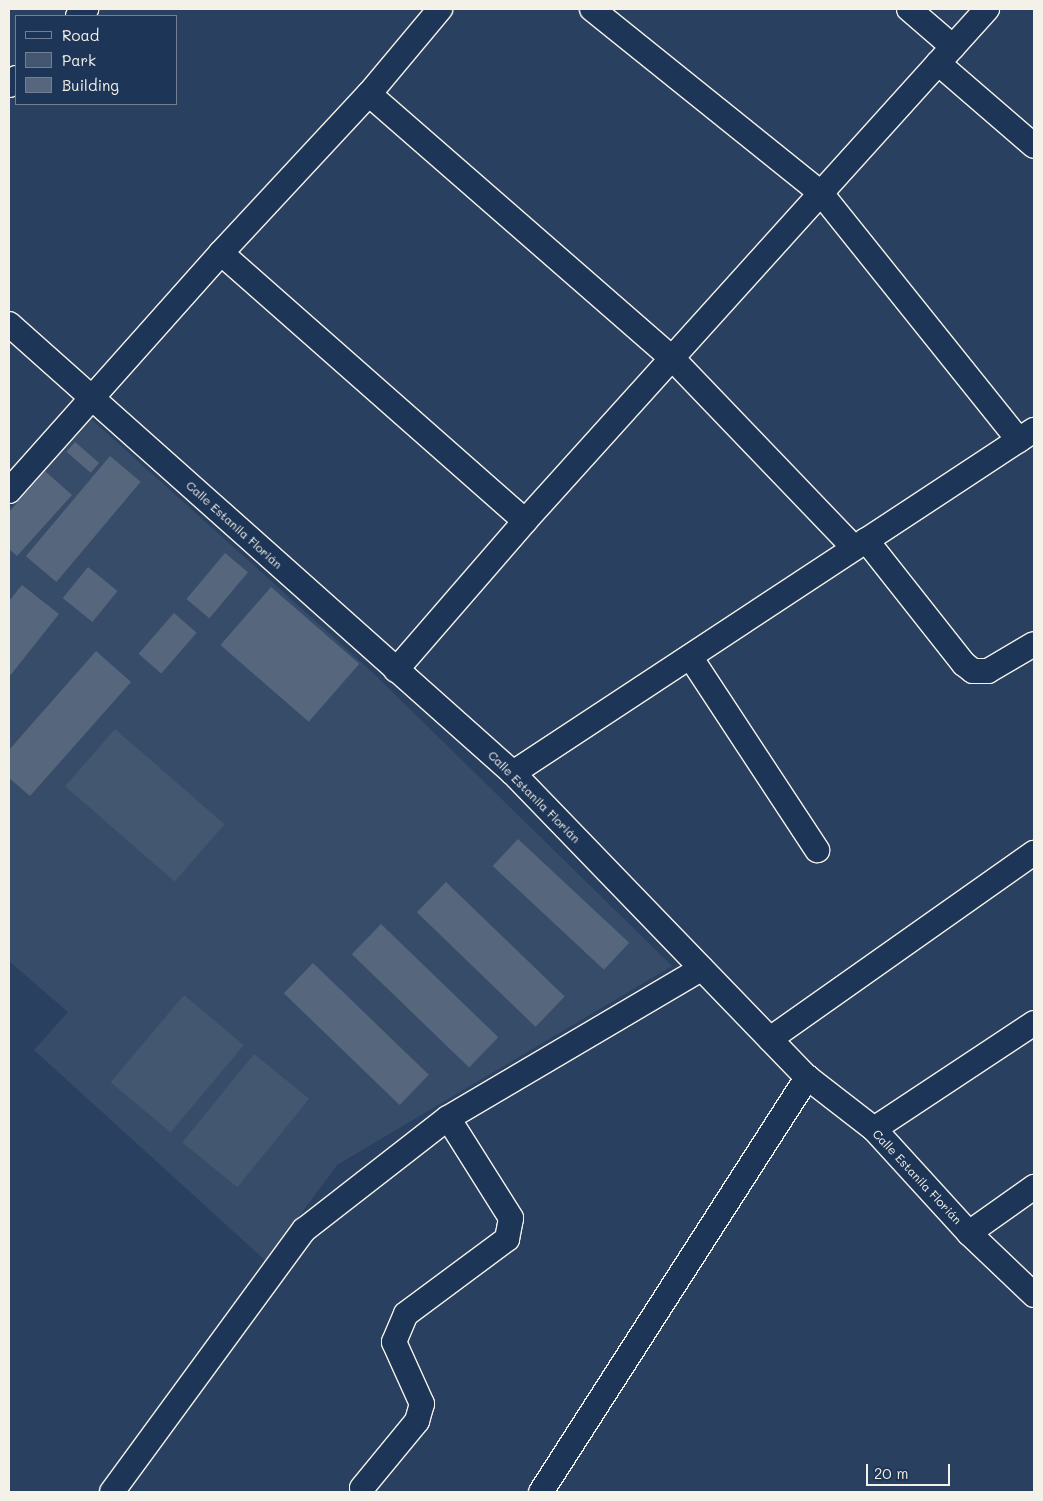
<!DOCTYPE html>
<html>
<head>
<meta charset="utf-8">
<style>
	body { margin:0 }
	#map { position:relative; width:1043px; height:1501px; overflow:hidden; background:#2a4060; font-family:Mali,sans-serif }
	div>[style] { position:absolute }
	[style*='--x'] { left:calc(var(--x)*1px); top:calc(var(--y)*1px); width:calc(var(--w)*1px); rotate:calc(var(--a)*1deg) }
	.built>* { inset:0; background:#374c69 }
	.green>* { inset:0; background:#445771; transform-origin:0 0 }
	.building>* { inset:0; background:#56677d; transform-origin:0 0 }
	.roads { filter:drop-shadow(1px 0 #f4f1e8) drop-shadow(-1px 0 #f4f1e8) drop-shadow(0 1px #f4f1e8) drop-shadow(0 -1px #f4f1e8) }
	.minor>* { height:24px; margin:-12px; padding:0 12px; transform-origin:12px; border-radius:12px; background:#1d3557 }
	span { translate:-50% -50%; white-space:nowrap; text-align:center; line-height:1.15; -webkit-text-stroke:4px #1d3557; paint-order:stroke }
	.street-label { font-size:12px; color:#f4f1e8 }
	.frame { position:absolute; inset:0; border:10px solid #f4f1e8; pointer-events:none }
	.legend { position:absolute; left:15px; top:15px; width:162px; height:90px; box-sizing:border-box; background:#1d3557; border:1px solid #738091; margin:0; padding:6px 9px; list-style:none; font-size:15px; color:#f4f1e8 }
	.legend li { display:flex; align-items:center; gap:10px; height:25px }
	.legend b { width:25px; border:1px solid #738091 }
	.scale { position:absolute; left:866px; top:1464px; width:84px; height:22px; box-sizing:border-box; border:2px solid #f4f1e8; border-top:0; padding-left:6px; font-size:15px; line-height:18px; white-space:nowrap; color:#f4f1e8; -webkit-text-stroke:4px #1d3557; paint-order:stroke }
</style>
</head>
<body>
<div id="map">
	<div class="built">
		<div style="clip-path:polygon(90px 418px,373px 673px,672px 966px,337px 1165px,266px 1261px,34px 1050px,68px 1012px,9px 961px,9px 509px)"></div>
	</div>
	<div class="green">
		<div style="left:115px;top:729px;width:145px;height:76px;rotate:41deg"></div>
		<div style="left:184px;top:995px;width:78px;height:114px;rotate:40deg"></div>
		<div style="left:254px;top:1054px;width:71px;height:114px;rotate:39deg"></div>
	</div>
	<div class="building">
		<div style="left:75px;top:442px;width:32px;height:13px;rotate:41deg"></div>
		<div style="left:110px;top:456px;width:40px;height:131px;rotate:40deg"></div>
		<div style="clip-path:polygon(45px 471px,72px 495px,17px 556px,9px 549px,9px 512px)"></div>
		<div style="left:225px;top:553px;width:30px;height:60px;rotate:40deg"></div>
		<div style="left:88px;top:567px;width:38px;height:40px;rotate:39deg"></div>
		<div style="clip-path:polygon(22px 585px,59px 614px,9px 677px,9px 601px)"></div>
		<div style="left:271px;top:587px;width:117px;height:77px;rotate:41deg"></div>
		<div style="left:174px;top:613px;width:30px;height:54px;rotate:41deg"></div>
		<div style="clip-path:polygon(96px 651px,131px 682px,30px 796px,9px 778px,9px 750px)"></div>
		<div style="left:518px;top:839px;width:152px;height:37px;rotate:43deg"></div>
		<div style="left:446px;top:882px;width:165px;height:42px;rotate:44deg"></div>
		<div style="left:381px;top:924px;width:163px;height:42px;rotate:44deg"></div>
		<div style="left:313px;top:963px;width:161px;height:42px;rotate:44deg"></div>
	</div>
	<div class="roads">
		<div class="minor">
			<div style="--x:592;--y:9;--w:292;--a:38.8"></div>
			<div style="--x:820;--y:192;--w:318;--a:51.3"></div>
			<div style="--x:909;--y:9;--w:58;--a:40.8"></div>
			<div style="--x:78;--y:16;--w:11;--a:-41"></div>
			<div style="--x:938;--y:63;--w:127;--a:40.8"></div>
			<div style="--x:9;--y:85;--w:10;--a:-45"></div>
			<div style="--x:369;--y:94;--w:402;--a:41.1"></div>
			<div style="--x:672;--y:358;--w:263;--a:46.2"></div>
			<div style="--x:221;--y:253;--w:405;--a:41.4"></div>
			<div style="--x:9;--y:324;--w:675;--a:41.7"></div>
			<div style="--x:513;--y:773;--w:423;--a:46"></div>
			<div style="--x:807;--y:1077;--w:85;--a:37.8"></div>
			<div style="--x:874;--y:1129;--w:141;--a:47.6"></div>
			<div style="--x:969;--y:1233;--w:90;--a:43.6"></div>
			<div style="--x:9;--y:491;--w:319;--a:-48.3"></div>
			<div style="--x:221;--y:253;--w:217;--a:-47.1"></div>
			<div style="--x:369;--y:94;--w:111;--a:-50.1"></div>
			<div style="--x:866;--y:540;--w:158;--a:51.7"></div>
			<div style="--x:964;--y:664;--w:11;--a:38"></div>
			<div style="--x:973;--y:671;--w:15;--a:0"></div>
			<div style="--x:988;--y:671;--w:53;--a:-30.4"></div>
			<div style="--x:691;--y:658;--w:230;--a:56.7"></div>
			<div style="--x:396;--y:670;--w:197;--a:-49.1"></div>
			<div style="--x:525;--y:521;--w:690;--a:-47.94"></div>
			<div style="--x:513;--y:773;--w:624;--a:-33.36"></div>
			<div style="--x:770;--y:1039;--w:323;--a:-35.2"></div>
			<div style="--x:874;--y:1129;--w:192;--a:-33.5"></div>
			<div style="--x:969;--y:1233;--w:80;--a:-35.3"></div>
			<div style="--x:362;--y:1488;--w:87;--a:-50.6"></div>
			<div style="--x:417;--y:1421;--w:18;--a:-74"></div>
			<div style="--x:422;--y:1404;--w:68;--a:-114.3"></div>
			<div style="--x:394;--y:1342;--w:30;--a:-67"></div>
			<div style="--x:406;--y:1314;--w:126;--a:-36.6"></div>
			<div style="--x:507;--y:1239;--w:21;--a:-79"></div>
			<div style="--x:511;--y:1218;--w:118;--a:-122.2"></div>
			<div style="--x:112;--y:1492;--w:325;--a:-53.8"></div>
			<div style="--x:304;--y:1230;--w:182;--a:-37.9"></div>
			<div style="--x:448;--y:1118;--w:294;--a:-30.5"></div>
			<div style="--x:541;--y:1492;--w:493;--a:-57.3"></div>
		</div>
	</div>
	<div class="street-label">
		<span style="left:234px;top:525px;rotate:42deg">Calle Estanila Florián</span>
		<span style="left:534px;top:797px;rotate:45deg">Calle Estanila Florián</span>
		<span style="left:917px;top:1177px;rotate:47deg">Calle Estanila Florián</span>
	</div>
	<div class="frame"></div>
	<ul class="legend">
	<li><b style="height:6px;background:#1d3557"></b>Road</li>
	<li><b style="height:14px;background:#445771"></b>Park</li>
	<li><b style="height:14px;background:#56677d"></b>Building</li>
	</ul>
	<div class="scale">20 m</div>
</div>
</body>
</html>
